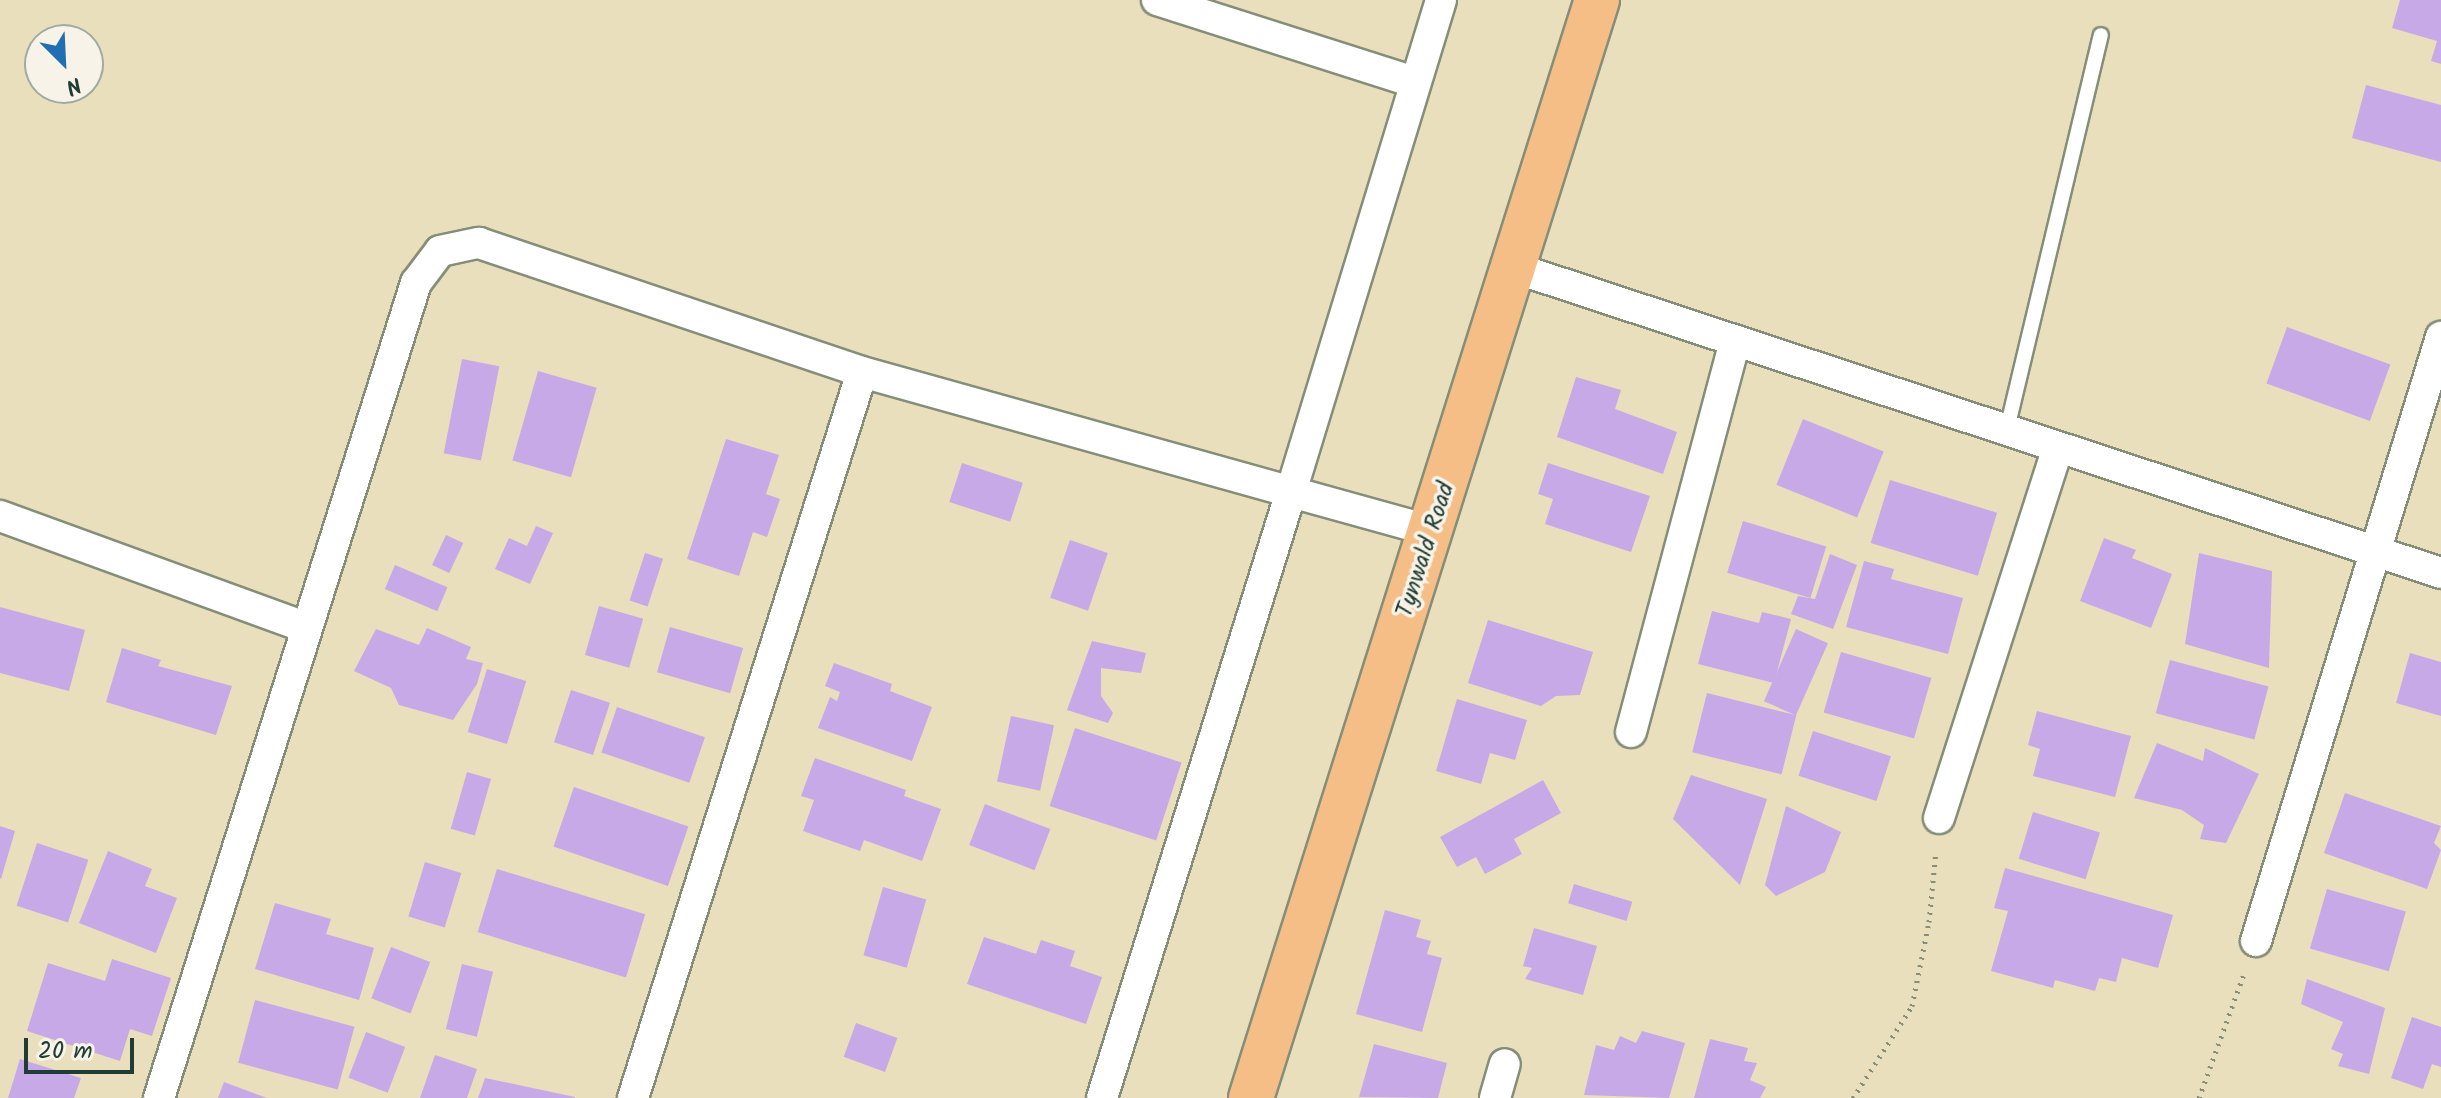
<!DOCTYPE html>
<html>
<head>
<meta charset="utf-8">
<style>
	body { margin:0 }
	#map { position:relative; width:2441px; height:1098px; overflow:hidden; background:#e9dfbc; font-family:Kalam,sans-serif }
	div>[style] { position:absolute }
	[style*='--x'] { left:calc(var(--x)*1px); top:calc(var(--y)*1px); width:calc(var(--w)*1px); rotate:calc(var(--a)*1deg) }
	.building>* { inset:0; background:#c7a9e7; transform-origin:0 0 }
	.path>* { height:5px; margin-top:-2.5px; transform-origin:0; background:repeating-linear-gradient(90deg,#848e78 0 2px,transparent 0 8px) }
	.roads { filter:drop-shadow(2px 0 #848e78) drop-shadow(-2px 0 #848e78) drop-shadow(0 2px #848e78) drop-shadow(0 -2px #848e78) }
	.service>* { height:14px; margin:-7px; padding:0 7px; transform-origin:7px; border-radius:7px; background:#fff }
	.minor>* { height:30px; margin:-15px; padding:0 15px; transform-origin:15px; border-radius:15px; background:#fff }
	.primary>* { height:44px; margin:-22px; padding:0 22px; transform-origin:22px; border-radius:22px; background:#f6be87 }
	span { translate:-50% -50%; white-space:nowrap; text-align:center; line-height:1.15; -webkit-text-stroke:7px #f7f3e8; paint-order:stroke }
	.street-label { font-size:24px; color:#1f3d34 }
	.north { position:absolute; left:24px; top:24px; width:80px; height:80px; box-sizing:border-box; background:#f7f3e8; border:2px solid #a1aaa0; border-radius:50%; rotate:156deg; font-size:22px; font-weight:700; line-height:32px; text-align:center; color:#1f3d34 }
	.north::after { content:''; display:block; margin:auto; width:28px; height:36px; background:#1f6fb2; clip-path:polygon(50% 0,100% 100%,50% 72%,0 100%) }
	.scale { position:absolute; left:24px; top:1038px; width:110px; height:36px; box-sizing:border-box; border:4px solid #1f3d34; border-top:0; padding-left:10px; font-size:24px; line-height:28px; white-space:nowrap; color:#1f3d34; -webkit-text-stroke:6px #f7f3e8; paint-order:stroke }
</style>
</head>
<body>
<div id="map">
	<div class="building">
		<div style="clip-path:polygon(2400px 0,2441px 0,2441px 64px,2431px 61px,2437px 41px,2392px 28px)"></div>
		<div style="clip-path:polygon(2366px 85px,2441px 105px,2441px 162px,2352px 138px)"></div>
		<div style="left:2287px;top:327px;width:110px;height:60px;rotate:20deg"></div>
		<div style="left:462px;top:359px;width:38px;height:96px;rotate:11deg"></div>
		<div style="left:538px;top:371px;width:61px;height:93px;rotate:16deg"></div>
		<div style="clip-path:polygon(1576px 377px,1621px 390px,1615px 409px,1677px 432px,1663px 474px,1557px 437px)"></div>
		<div style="left:1803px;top:419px;width:87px;height:71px;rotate:22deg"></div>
		<div style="clip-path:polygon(726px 439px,779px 455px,766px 494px,780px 499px,767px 537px,753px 532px,739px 576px,687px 559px)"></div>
		<div style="left:962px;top:463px;width:64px;height:41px;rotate:18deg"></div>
		<div style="clip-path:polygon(1548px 463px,1650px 496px,1631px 552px,1545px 524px,1553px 499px,1538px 494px)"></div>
		<div style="left:1890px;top:480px;width:112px;height:66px;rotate:17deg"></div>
		<div style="left:1743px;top:521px;width:87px;height:54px;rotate:17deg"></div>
		<div style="clip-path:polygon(536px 526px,553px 533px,530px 584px,495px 569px,509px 538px,527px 546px)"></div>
		<div style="left:446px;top:535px;width:19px;height:33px;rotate:25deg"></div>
		<div style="clip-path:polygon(2104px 538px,2136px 550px,2132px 558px,2172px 574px,2151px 628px,2080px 601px)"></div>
		<div style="left:1070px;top:540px;width:40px;height:61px;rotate:19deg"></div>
		<div style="left:645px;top:553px;width:19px;height:50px;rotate:18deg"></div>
		<div style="clip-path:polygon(2199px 553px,2272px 571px,2269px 668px,2185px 644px)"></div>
		<div style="clip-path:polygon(1830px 554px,1857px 565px,1833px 629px,1791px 614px,1798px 596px,1815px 599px)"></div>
		<div style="clip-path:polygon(1864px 561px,1894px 569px,1891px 579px,1963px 598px,1948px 654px,1846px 627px)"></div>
		<div style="left:395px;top:565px;width:57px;height:26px;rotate:23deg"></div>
		<div style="left:599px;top:606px;width:46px;height:51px;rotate:16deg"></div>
		<div style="clip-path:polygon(0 607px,85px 630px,69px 691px,0 673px)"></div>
		<div style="clip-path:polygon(1712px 611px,1759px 623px,1762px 612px,1791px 619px,1774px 683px,1698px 664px)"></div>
		<div style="clip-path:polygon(1488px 620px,1593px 652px,1580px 695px,1556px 696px,1541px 706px,1468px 683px)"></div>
		<div style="left:670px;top:627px;width:76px;height:47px;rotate:16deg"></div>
		<div style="clip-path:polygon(427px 628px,471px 647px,466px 659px,483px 663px,477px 684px,453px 720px,399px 705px,391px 688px,354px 671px,376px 629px,419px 645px)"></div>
		<div style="left:1796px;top:629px;width:35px;height:79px;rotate:24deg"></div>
		<div style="clip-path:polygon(1092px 641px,1146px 653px,1141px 673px,1101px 668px,1101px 696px,1113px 713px,1108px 723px,1067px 710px)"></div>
		<div style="clip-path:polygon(122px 648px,161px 660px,158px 666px,232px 686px,216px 735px,106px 702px)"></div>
		<div style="left:1841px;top:652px;width:94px;height:63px;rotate:16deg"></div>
		<div style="clip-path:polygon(2410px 653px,2441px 662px,2441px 716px,2396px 703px)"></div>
		<div style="left:2170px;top:660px;width:102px;height:55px;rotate:15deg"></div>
		<div style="clip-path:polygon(834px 663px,892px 684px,890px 691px,932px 707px,912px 761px,818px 728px,830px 697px,837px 701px,840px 692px,825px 686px)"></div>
		<div style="left:487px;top:669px;width:41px;height:66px;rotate:17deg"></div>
		<div style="left:571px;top:690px;width:41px;height:55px;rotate:18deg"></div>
		<div style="left:1707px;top:693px;width:92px;height:61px;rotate:14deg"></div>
		<div style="clip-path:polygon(1457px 699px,1527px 720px,1515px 760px,1490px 753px,1481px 784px,1436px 771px)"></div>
		<div style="left:617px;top:707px;width:93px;height:48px;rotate:19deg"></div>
		<div style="clip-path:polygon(2037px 711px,2131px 736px,2115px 797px,2033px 776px,2040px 749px,2028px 745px)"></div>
		<div style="left:1011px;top:716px;width:44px;height:67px;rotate:12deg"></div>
		<div style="left:1075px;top:728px;width:112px;height:82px;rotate:18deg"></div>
		<div style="left:1813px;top:731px;width:82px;height:47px;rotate:18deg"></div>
		<div style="clip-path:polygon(2157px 743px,2203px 761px,2205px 748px,2259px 774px,2226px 843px,2200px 839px,2204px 825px,2182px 810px,2134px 798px)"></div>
		<div style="clip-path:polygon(815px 758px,906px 790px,904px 796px,941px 809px,922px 861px,864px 840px,860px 851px,803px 831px,814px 800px,801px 796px)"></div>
		<div style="left:467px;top:772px;width:25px;height:59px;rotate:16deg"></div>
		<div style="clip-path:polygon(1691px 775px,1767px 799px,1740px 885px,1673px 819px)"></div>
		<div style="clip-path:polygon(1543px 780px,1561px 813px,1514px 839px,1522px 854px,1485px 874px,1476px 857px,1457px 867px,1440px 837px)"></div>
		<div style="left:574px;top:787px;width:121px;height:63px;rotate:19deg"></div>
		<div style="clip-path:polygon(2345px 793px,2441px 826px,2434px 843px,2441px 850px,2427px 889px,2324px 853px)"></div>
		<div style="left:985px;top:804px;width:70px;height:44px;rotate:21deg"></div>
		<div style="clip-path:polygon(1786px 806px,1841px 832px,1825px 872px,1776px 896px,1765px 885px)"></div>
		<div style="left:2033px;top:812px;width:70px;height:49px;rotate:17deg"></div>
		<div style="clip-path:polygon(0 826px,15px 831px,1px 879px,0 878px)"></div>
		<div style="left:37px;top:843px;width:54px;height:66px;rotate:18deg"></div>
		<div style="clip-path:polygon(108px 851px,152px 869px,145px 886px,177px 898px,156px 953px,79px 923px)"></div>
		<div style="left:425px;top:862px;width:38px;height:57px;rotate:17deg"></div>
		<div style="clip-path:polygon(2005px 868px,2173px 915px,2158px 968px,2122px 958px,2116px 982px,2099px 978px,2095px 991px,2055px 980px,2053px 988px,1991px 971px,2008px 911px,1994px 908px)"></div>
		<div style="left:497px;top:869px;width:155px;height:66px;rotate:17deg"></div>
		<div style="left:1574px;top:884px;width:61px;height:20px;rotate:17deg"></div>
		<div style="left:883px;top:887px;width:45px;height:71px;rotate:16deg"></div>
		<div style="left:2327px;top:889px;width:82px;height:62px;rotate:16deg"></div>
		<div style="clip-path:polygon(275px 903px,331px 919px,326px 934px,374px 948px,359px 1000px,255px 969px)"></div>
		<div style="clip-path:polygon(1385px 910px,1421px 920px,1416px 937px,1431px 941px,1427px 954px,1442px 958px,1422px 1032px,1356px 1014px)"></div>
		<div style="clip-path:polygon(1534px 928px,1597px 946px,1583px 995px,1525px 979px,1532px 968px,1523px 966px)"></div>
		<div style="clip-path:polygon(984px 937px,1036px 954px,1041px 940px,1075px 951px,1070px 966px,1102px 977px,1086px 1024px,967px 984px)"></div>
		<div style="left:391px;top:947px;width:42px;height:55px;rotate:21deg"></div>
		<div style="clip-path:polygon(112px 959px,171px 978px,152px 1036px,130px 1029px,120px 1061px,27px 1031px,48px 963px,105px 981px)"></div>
		<div style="left:462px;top:964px;width:32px;height:67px;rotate:14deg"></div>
		<div style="clip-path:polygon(2307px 979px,2385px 1008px,2369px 1074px,2338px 1066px,2343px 1054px,2331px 1049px,2343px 1022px,2301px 1004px)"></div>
		<div style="left:255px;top:1000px;width:103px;height:65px;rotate:15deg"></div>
		<div style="clip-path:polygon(2412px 1017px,2441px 1027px,2441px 1067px,2432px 1064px,2423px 1089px,2391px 1078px)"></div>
		<div style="left:856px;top:1023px;width:44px;height:36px;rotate:20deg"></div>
		<div style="clip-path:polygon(1642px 1031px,1685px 1043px,1669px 1098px,1584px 1095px,1596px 1045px,1614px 1050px,1620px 1036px,1636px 1043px)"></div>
		<div style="left:366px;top:1032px;width:42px;height:49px;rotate:21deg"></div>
		<div style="clip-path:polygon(1710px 1039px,1748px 1048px,1744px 1061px,1757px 1063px,1750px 1080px,1766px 1087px,1760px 1098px,1694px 1098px)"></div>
		<div style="clip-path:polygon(1374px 1044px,1447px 1063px,1438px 1098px,1359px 1097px)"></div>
		<div style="clip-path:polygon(435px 1055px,477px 1069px,467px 1098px,420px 1098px)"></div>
		<div style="clip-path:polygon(20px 1059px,81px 1078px,74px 1098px,8px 1098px)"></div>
		<div style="clip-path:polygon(485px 1078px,575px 1097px,575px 1098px,478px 1098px)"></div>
		<div style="clip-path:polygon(224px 1082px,267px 1098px,218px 1098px)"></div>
	</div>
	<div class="path">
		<div style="--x:1853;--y:1098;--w:109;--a:-57.3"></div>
		<div style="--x:1912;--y:1006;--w:86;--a:-78.6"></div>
		<div style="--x:1929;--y:922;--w:71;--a:-84.4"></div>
		<div style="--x:2199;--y:1098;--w:135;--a:-70.1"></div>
	</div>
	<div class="roads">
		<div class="service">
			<div style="--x:2006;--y:433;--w:409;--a:-76.6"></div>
		</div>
		<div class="minor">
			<div style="--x:1157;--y:0;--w:270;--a:17.7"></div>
			<div style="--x:1515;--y:268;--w:975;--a:18.23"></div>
			<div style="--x:0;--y:516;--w:325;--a:20"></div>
			<div style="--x:1432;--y:531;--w:146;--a:-164.5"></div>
			<div style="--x:1291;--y:492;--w:514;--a:-73.04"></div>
			<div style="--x:1631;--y:732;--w:405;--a:-75.1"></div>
			<div style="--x:1939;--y:818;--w:386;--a:-72.2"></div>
			<div style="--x:2256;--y:941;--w:632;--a:-72.97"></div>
			<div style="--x:159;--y:1098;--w:855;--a:-72.5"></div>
			<div style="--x:416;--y:283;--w:40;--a:-53"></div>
			<div style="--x:440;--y:251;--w:40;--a:-12"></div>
			<div style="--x:479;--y:243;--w:404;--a:18.6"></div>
			<div style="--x:862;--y:372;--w:445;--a:15.6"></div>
			<div style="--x:1291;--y:492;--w:635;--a:107.32"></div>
			<div style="--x:633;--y:1098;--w:761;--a:-72.49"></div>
			<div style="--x:1495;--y:1098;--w:35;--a:-74"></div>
		</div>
		<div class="primary">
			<div style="--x:1251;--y:1098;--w:1151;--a:-72.51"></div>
		</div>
	</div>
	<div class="street-label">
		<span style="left:1426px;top:550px;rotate:-72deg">Tynwald Road</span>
	</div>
	<div class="north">N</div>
	<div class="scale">20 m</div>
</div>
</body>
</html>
